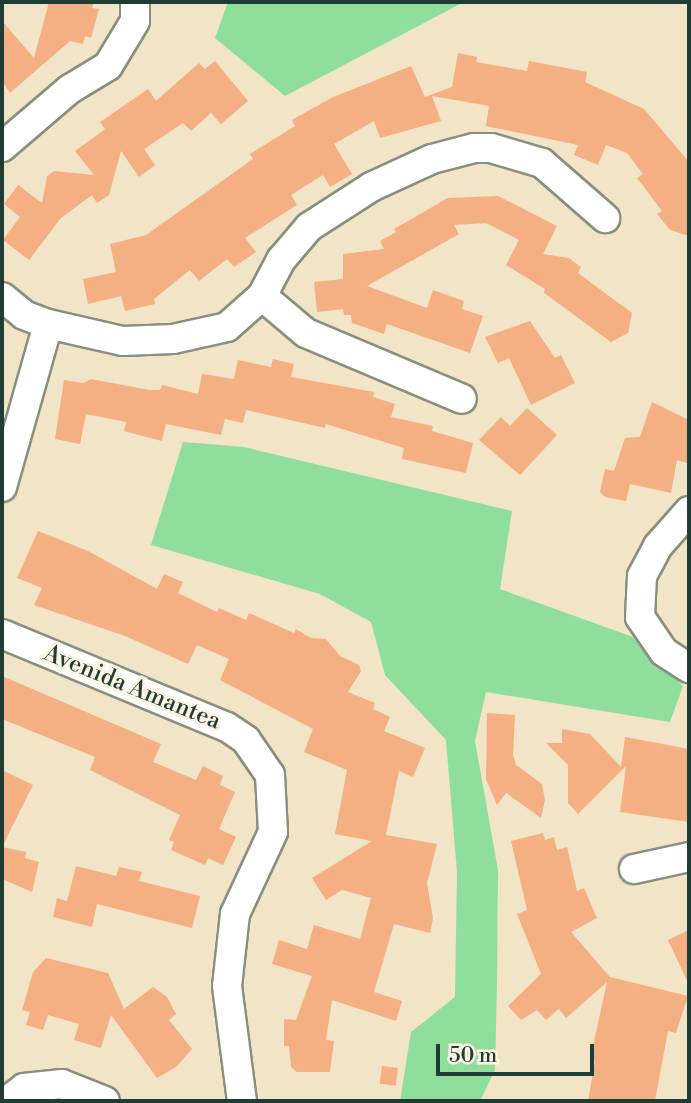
<!DOCTYPE html>
<html>
<head>
<meta charset="utf-8">
<style>
	body { margin:0 }
	#map { position:relative; width:691px; height:1103px; overflow:hidden; background:#f2e4c6; font-family:"Libre Bodoni",serif }
	div>[style] { position:absolute }
	[style*='--x'] { left:calc(var(--x)*1px); top:calc(var(--y)*1px); width:calc(var(--w)*1px); rotate:calc(var(--a)*1deg) }
	.green>* { inset:0; background:#90de9c }
	.building>* { inset:0; background:#f4af82; transform-origin:0 0 }
	.roads { filter:drop-shadow(2px 0 #88907d) drop-shadow(-2px 0 #88907d) drop-shadow(0 2px #88907d) drop-shadow(0 -2px #88907d) }
	.minor>* { height:28px; margin:-14px; padding:0 14px; transform-origin:14px; border-radius:14px; background:#fff }
	span { translate:-50% -50%; white-space:nowrap; text-align:center; line-height:1.15; -webkit-text-stroke:6px #fcf5e5; paint-order:stroke }
	.street-label { font-size:24px; color:#1f3d34 }
	.frame { position:absolute; inset:0; border:4px solid #1f3d34; pointer-events:none }
	.scale { position:absolute; left:436px; top:1044px; width:158px; height:32px; box-sizing:border-box; border:4px solid #1f3d34; border-top:0; padding-left:9px; font-size:21px; line-height:24px; white-space:nowrap; color:#1f3d34; -webkit-text-stroke:5px #fcf5e5; paint-order:stroke }
</style>
</head>
<body>
<div id="map">
	<div class="green">
		<div style="clip-path:polygon(228px 2px,464px 2px,285px 96px,215px 38px)"></div>
		<div style="clip-path:polygon(183px 442px,244px 447px,512px 511px,500px 589px,633px 637px,683px 686px,670px 722px,486px 692px,475px 741px,498px 870px,497px 984px,495px 1070px,480px 1101px,400px 1101px,411px 1032px,455px 997px,457px 872px,446px 740px,385px 675px,371px 622px,320px 594px,151px 545px)"></div>
	</div>
	<div class="building">
		<div style="clip-path:polygon(49px 2px,94px 2px,92px 8px,99px 9px,91px 38px,85px 36px,83px 44px,70px 41px,10px 93px,2px 81px,2px 21px,34px 58px)"></div>
		<div style="clip-path:polygon(458px 53px,477px 57px,476px 62px,527px 71px,529px 61px,587px 72px,585px 82px,644px 109px,689px 162px,689px 236px,670px 230px,657px 214px,662px 211px,637px 178px,643px 174px,627px 153px,606px 145px,598px 165px,574px 155px,578px 145px,486px 126px,489px 106px,432px 96px,441px 121px,380px 138px,374px 121px,334px 144px,352px 174px,330px 187px,323px 175px,291px 195px,297px 205px,245px 238px,256px 252px,234px 267px,227px 259px,199px 281px,190px 270px,154px 299px,155px 304px,125px 311px,121px 296px,88px 304px,83px 279px,116px 272px,110px 244px,146px 235px,253px 159px,250px 154px,295px 126px,292px 120px,331px 98px,411px 66px,425px 97px,452px 87px)"></div>
		<div style="clip-path:polygon(215px 61px,248px 101px,221px 124px,211px 113px,191px 131px,183px 123px,144px 149px,155px 165px,139px 177px,121px 151px,109px 195px,97px 203px,92px 195px,61px 218px,29px 260px,3px 240px,20px 217px,4px 204px,18px 185px,42px 203px,47px 176px,54px 171px,94px 175px,75px 151px,105px 129px,100px 122px,148px 89px,156px 101px,199px 63px,205px 69px)"></div>
		<div style="clip-path:polygon(498px 196px,557px 226px,543px 254px,569px 258px,581px 267px,578px 273px,632px 313px,628px 333px,611px 342px,544px 293px,545px 289px,506px 265px,519px 240px,486px 223px,454px 225px,459px 234px,367px 286px,427px 308px,433px 290px,464px 301px,462px 309px,483px 316px,470px 353px,387px 324px,384px 334px,352px 323px,351px 315px,344px 315px,343px 309px,317px 312px,314px 282px,343px 279px,343px 254px,384px 249px,380px 241px,396px 232px,394px 229px,448px 198px)"></div>
		<div style="clip-path:polygon(530px 321px,555px 358px,561px 355px,575px 383px,531px 405px,509px 358px,498px 363px,485px 337px)"></div>
		<div style="clip-path:polygon(273px 359px,294px 364px,291px 377px,374px 392px,373px 397px,395px 404px,391px 417px,433px 426px,432px 431px,473px 443px,466px 473px,402px 459px,404px 448px,326px 424px,325px 428px,246px 410px,243px 423px,225px 419px,221px 435px,166px 424px,162px 441px,124px 431px,126px 422px,86px 414px,80px 444px,55px 439px,64px 380px,83px 383px,91px 379px,149px 390px,160px 390px,162px 385px,198px 394px,202px 374px,234px 379px,238px 360px,271px 367px)"></div>
		<div style="clip-path:polygon(652px 402px,689px 420px,689px 464px,677px 460px,671px 493px,630px 484px,626px 501px,605px 497px,600px 492px,605px 469px,614px 471px,625px 438px,640px 437px)"></div>
		<div style="clip-path:polygon(527px 408px,557px 435px,520px 475px,479px 440px,501px 417px,510px 426px)"></div>
		<div style="clip-path:polygon(38px 531px,88px 551px,157px 589px,164px 574px,183px 582px,178px 593px,217px 612px,219px 608px,246px 620px,249px 613px,294px 633px,296px 629px,311px 638px,326px 639px,340px 656px,359px 665px,361px 671px,348px 692px,375px 703px,373px 709px,390px 717px,384px 731px,425px 748px,413px 777px,399px 771px,386px 835px,437px 844px,427px 883px,433px 918px,430px 933px,394px 924px,374px 992px,402px 1001px,396px 1021px,332px 1000px,326px 1040px,334px 1041px,330px 1072px,297px 1072px,291px 1067px,289px 1046px,284px 1046px,284px 1019px,296px 1020px,312px 976px,272px 964px,279px 940px,307px 949px,314px 925px,360px 939px,371px 898px,342px 890px,326px 900px,312px 878px,372px 841px,335px 834px,347px 770px,304px 752px,313px 729px,220px 680px,229px 659px,197px 645px,188px 664px,125px 636px,34px 605px,42px 588px,17px 578px)"></div>
		<div style="clip-path:polygon(2px 676px,161px 744px,153px 762px,196px 780px,203px 766px,223px 776px,220px 785px,235px 792px,219px 829px,236px 837px,223px 865px,208px 858px,205px 865px,171px 850px,174px 842px,169px 840px,180px 815px,90px 770px,95px 757px,2px 719px)"></div>
		<div style="clip-path:polygon(487px 713px,515px 715px,513px 755px,516px 765px,542px 784px,545px 800px,541px 818px,506px 793px,497px 805px,486px 779px)"></div>
		<div style="clip-path:polygon(562px 729px,590px 734px,621px 767px,625px 737px,689px 749px,689px 822px,620px 812px,626px 766px,578px 814px,568px 803px,568px 765px,546px 743px,562px 743px)"></div>
		<div style="clip-path:polygon(2px 770px,33px 785px,2px 847px,26px 852px,25px 858px,39px 862px,32px 892px,2px 879px)"></div>
		<div style="clip-path:polygon(543px 833px,545px 840px,554px 837px,557px 850px,567px 847px,577px 891px,584px 888px,597px 918px,571px 932px,610px 977px,688px 996px,676px 1033px,668px 1031px,655px 1101px,588px 1101px,595px 1061px,590px 1060px,607px 982px,566px 1018px,559px 1009px,546px 1020px,537px 1010px,521px 1020px,508px 1006px,541px 974px,517px 914px,527px 910px,511px 841px)"></div>
		<div style="clip-path:polygon(76px 866px,116px 876px,119px 867px,142px 872px,139px 881px,200px 896px,192px 928px,97px 904px,92px 927px,53px 917px,57px 898px,67px 901px)"></div>
		<div style="clip-path:polygon(689px 930px,689px 985px,668px 940px)"></div>
		<div style="clip-path:polygon(46px 958px,108px 973px,124px 1009px,153px 987px,167px 997px,176px 1014px,169px 1020px,192px 1049px,176px 1067px,157px 1078px,111px 1015px,101px 1048px,74px 1040px,79px 1024px,48px 1015px,43px 1030px,26px 1025px,30px 1012px,22px 1010px,33px 972px)"></div>
		<div style="left:382px;top:1066px;width:16px;height:18px;rotate:7deg"></div>
	</div>
	<div class="roads">
		<div class="minor">
			<div style="--x:2;--y:147;--w:89;--a:-40.5"></div>
			<div style="--x:70;--y:89;--w:44;--a:-31.2"></div>
			<div style="--x:108;--y:66;--w:52;--a:-59"></div>
			<div style="--x:135;--y:21;--w:19;--a:-90"></div>
			<div style="--x:262;--y:296;--w:57;--a:40.1"></div>
			<div style="--x:306;--y:333;--w:169;--a:22.9"></div>
			<div style="--x:2;--y:297;--w:28;--a:39"></div>
			<div style="--x:24;--y:315;--w:26;--a:21"></div>
			<div style="--x:48;--y:324;--w:77;--a:12.8"></div>
			<div style="--x:123;--y:341;--w:50;--a:-2.3"></div>
			<div style="--x:173;--y:339;--w:55;--a:-12.5"></div>
			<div style="--x:227;--y:327;--w:47;--a:-41.5"></div>
			<div style="--x:262;--y:296;--w:41;--a:-62.2"></div>
			<div style="--x:281;--y:260;--w:43;--a:-49.7"></div>
			<div style="--x:309;--y:227;--w:74;--a:-32.8"></div>
			<div style="--x:371;--y:187;--w:67;--a:-24.7"></div>
			<div style="--x:432;--y:159;--w:43;--a:-14.7"></div>
			<div style="--x:474;--y:148;--w:17;--a:0"></div>
			<div style="--x:491;--y:148;--w:53;--a:16.4"></div>
			<div style="--x:542;--y:163;--w:84;--a:41.1"></div>
			<div style="--x:2;--y:487;--w:169;--a:-74.2"></div>
			<div style="--x:689;--y:511;--w:47;--a:131.5"></div>
			<div style="--x:658;--y:546;--w:34;--a:118"></div>
			<div style="--x:642;--y:576;--w:41;--a:92.8"></div>
			<div style="--x:640;--y:617;--w:42;--a:55.6"></div>
			<div style="--x:664;--y:652;--w:30;--a:33"></div>
			<div style="--x:2;--y:634;--w:243;--a:22.5"></div>
			<div style="--x:227;--y:727;--w:23;--a:34"></div>
			<div style="--x:246;--y:740;--w:42;--a:55.6"></div>
			<div style="--x:270;--y:775;--w:57;--a:87"></div>
			<div style="--x:273;--y:832;--w:90;--a:114.9"></div>
			<div style="--x:235;--y:914;--w:72;--a:96.3"></div>
			<div style="--x:227;--y:986;--w:116;--a:82.6"></div>
			<div style="--x:634;--y:869;--w:56;--a:-12.3"></div>
			<div style="--x:7;--y:1101;--w:21;--a:-37"></div>
			<div style="--x:24;--y:1088;--w:38;--a:-6"></div>
			<div style="--x:62;--y:1084;--w:46;--a:21.6"></div>
		</div>
	</div>
	<div class="street-label">
		<span style="left:132px;top:688px;rotate:22deg">Avenida Amantea</span>
	</div>
	<div class="frame"></div>
	<div class="scale">50 m</div>
</div>
</body>
</html>
